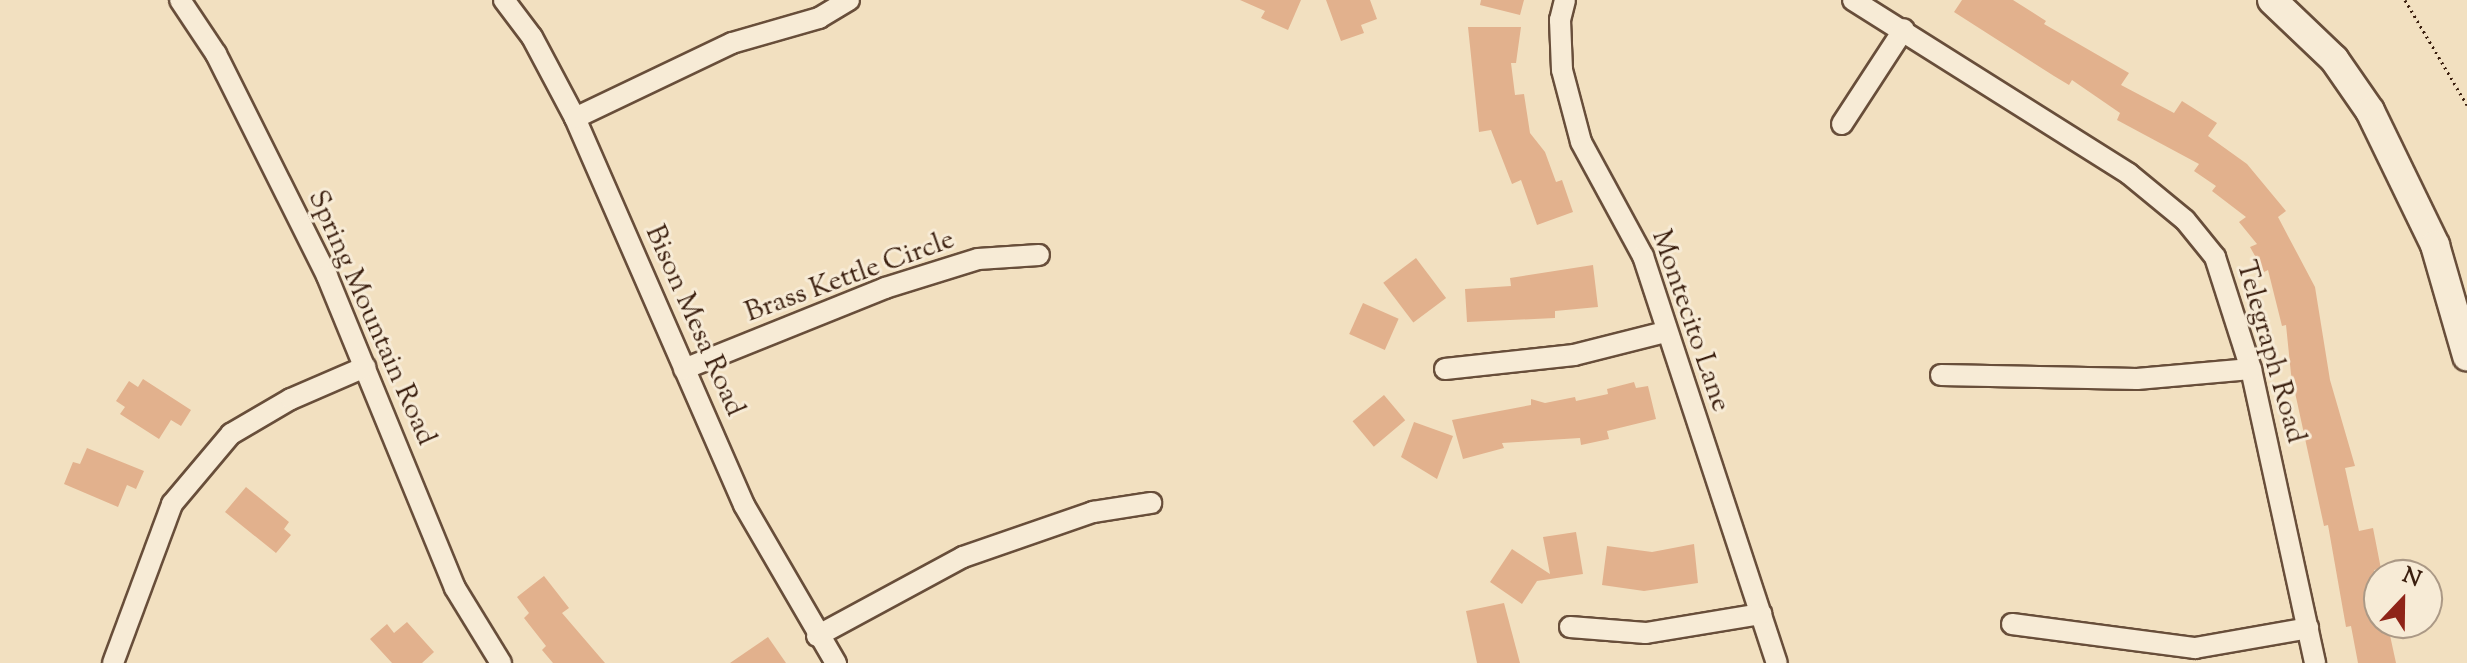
<!DOCTYPE html>
<html>
<head>
<meta charset="utf-8">
<style>
	body { margin:0 }
	#map { position:relative; width:2467px; height:663px; overflow:hidden; background:#f2e0c0; font-family:"Sorts Mill Goudy",serif }
	div>[style] { position:absolute }
	[style*='--x'] { left:calc(var(--x)*1px); top:calc(var(--y)*1px); width:calc(var(--w)*1px); rotate:calc(var(--a)*1deg) }
	.building>* { inset:0; background:#e2b18d; transform-origin:0 0 }
	.path>* { height:3px; margin-top:-1.5px; transform-origin:0; background:repeating-linear-gradient(90deg,#3a1e0e 0 2px,transparent 0 6px) }
	.roads { filter:drop-shadow(2px 0 #684e3a) drop-shadow(-2px 0 #684e3a) drop-shadow(0 2px #684e3a) drop-shadow(0 -2px #684e3a) }
	.street>* { height:20px; margin:-10px; padding:0 10px; transform-origin:10px; border-radius:10px; background:#f7ebd6 }
	.secondary>* { height:28px; margin:-14px; padding:0 14px; transform-origin:14px; border-radius:14px; background:#f7ebd6 }
	span { translate:-50% -50%; white-space:nowrap; text-align:center; line-height:1.15; -webkit-text-stroke:6px #f7ebd6; paint-order:stroke }
	.street-label { font-size:28px; color:#3a1e0e }
	.north { position:absolute; left:2363px; top:559px; width:80px; height:80px; box-sizing:border-box; background:#f7ebd6; border:2px solid #ab9986; border-radius:50%; rotate:22deg; font-size:22px; font-weight:700; line-height:32px; text-align:center; color:#3a1e0e }
	.north::after { content:''; display:block; margin:auto; width:28px; height:36px; background:#8f2418; clip-path:polygon(50% 0,100% 100%,50% 72%,0 100%) }
</style>
</head>
<body>
<div id="map">
	<div class="building">
		<div style="clip-path:polygon(1240px 0,1301px 0,1288px 30px,1261px 18px,1265px 11px)"></div>
		<div style="clip-path:polygon(1326px 0,1370px 0,1377px 19px,1361px 25px,1364px 33px,1341px 41px)"></div>
		<div style="clip-path:polygon(1481px 0,1524px 0,1520px 15px,1480px 5px)"></div>
		<div style="clip-path:polygon(1962px 0,2013px 0,2046px 21px,2044px 24px,2129px 73px,2121px 85px,2174px 113px,2182px 101px,2217px 123px,2208px 136px,2247px 164px,2286px 211px,2278px 217px,2315px 287px,2330px 380px,2355px 466px,2345px 468px,2359px 531px,2373px 528px,2381px 569px,2374px 570px,2379px 628px,2388px 626px,2396px 663px,2358px 663px,2351px 626px,2346px 627px,2328px 525px,2324px 526px,2291px 374px,2286px 325px,2282px 326px,2268px 270px,2264px 272px,2250px 247px,2257px 244px,2239px 222px,2246px 217px,2212px 191px,2216px 186px,2194px 171px,2199px 164px,2117px 120px,2120px 113px,2072px 80px,2069px 85px,2054px 76px,1954px 12px)"></div>
		<div style="clip-path:polygon(1468px 27px,1521px 27px,1516px 63px,1511px 63px,1515px 95px,1524px 94px,1530px 133px,1545px 152px,1556px 182px,1562px 180px,1573px 212px,1537px 225px,1521px 180px,1512px 184px,1491px 130px,1479px 132px)"></div>
		<div style="left:1416px;top:258px;width:50px;height:41px;rotate:53deg"></div>
		<div style="clip-path:polygon(1593px 265px,1598px 307px,1555px 311px,1555px 318px,1467px 322px,1465px 289px,1511px 286px,1510px 278px)"></div>
		<div style="left:1363px;top:303px;width:39px;height:34px;rotate:24deg"></div>
		<div style="clip-path:polygon(143px 379px,191px 410px,181px 426px,171px 420px,159px 439px,120px 414px,125px 407px,116px 401px,129px 381px,138px 387px)"></div>
		<div style="clip-path:polygon(1634px 382px,1636px 388px,1648px 386px,1656px 419px,1607px 431px,1609px 439px,1581px 445px,1580px 438px,1502px 443px,1504px 448px,1463px 459px,1452px 420px,1531px 405px,1531px 399px,1545px 403px,1575px 397px,1576px 401px,1608px 394px,1607px 389px)"></div>
		<div style="left:1384px;top:395px;width:33px;height:41px;rotate:50deg"></div>
		<div style="clip-path:polygon(1414px 422px,1453px 436px,1437px 479px,1401px 457px)"></div>
		<div style="clip-path:polygon(87px 448px,144px 471px,136px 489px,127px 485px,118px 507px,64px 484px,73px 462px,80px 464px)"></div>
		<div style="clip-path:polygon(246px 487px,289px 522px,284px 529px,291px 535px,276px 553px,225px 512px)"></div>
		<div style="clip-path:polygon(1576px 532px,1583px 574px,1537px 581px,1522px 604px,1490px 582px,1512px 549px,1550px 574px,1543px 537px)"></div>
		<div style="clip-path:polygon(1694px 544px,1698px 583px,1644px 591px,1602px 585px,1607px 546px,1652px 552px)"></div>
		<div style="clip-path:polygon(544px 576px,569px 608px,562px 613px,605px 663px,553px 663px,542px 650px,546px 646px,524px 618px,529px 613px,517px 597px)"></div>
		<div style="clip-path:polygon(1504px 603px,1520px 663px,1477px 663px,1466px 611px)"></div>
		<div style="clip-path:polygon(407px 622px,434px 652px,422px 663px,392px 663px,370px 639px,387px 624px,394px 633px)"></div>
		<div style="clip-path:polygon(768px 637px,786px 663px,730px 663px)"></div>
	</div>
	<div class="path">
		<div style="--x:2405;--y:0;--w:122;--a:59.4"></div>
	</div>
	<div class="roads">
		<div class="street">
			<div style="--x:180;--y:0;--w:65;--a:56.3"></div>
			<div style="--x:216;--y:54;--w:248;--a:63.4"></div>
			<div style="--x:327;--y:276;--w:337;--a:67.7"></div>
			<div style="--x:455;--y:588;--w:88;--a:58.5"></div>
			<div style="--x:504;--y:0;--w:46;--a:52.9"></div>
			<div style="--x:532;--y:37;--w:92;--a:62"></div>
			<div style="--x:575;--y:118;--w:422;--a:66.4"></div>
			<div style="--x:744;--y:505;--w:183;--a:59.8"></div>
			<div style="--x:1565;--y:0;--w:21;--a:104"></div>
			<div style="--x:1560;--y:20;--w:50;--a:87.7"></div>
			<div style="--x:1562;--y:70;--w:74;--a:75.2"></div>
			<div style="--x:1581;--y:142;--w:130;--a:61.5"></div>
			<div style="--x:1643;--y:256;--w:428;--a:71.8"></div>
			<div style="--x:1853;--y:0;--w:326;--a:32.2"></div>
			<div style="--x:2129;--y:174;--w:72;--a:39.4"></div>
			<div style="--x:2185;--y:220;--w:48;--a:51"></div>
			<div style="--x:2215;--y:257;--w:118;--a:72.2"></div>
			<div style="--x:2251;--y:369;--w:301;--a:77.7"></div>
			<div style="--x:575;--y:118;--w:174;--a:-25.5"></div>
			<div style="--x:732;--y:43;--w:91;--a:-16"></div>
			<div style="--x:819;--y:18;--w:35;--a:-31"></div>
			<div style="--x:1842;--y:124;--w:113;--a:-56.9"></div>
			<div style="--x:684;--y:369;--w:217;--a:-21.9"></div>
			<div style="--x:885;--y:288;--w:97;--a:-17.3"></div>
			<div style="--x:978;--y:259;--w:61;--a:-3.8"></div>
			<div style="--x:1445;--y:369;--w:130;--a:-6.2"></div>
			<div style="--x:1574;--y:355;--w:94;--a:-14.2"></div>
			<div style="--x:1941;--y:375;--w:196;--a:1.2"></div>
			<div style="--x:2137;--y:379;--w:114;--a:-5"></div>
			<div style="--x:2012;--y:624;--w:185;--a:7.5"></div>
			<div style="--x:2195;--y:648;--w:115;--a:-10"></div>
			<div style="--x:1570;--y:627;--w:76;--a:4.5"></div>
			<div style="--x:1646;--y:633;--w:117;--a:-9.4"></div>
			<div style="--x:817;--y:636;--w:166;--a:-28.4"></div>
			<div style="--x:963;--y:557;--w:138;--a:-19.1"></div>
			<div style="--x:1093;--y:512;--w:59;--a:-8.8"></div>
			<div style="--x:113;--y:663;--w:170;--a:-69.6"></div>
			<div style="--x:172;--y:504;--w:92;--a:-49.9"></div>
			<div style="--x:231;--y:434;--w:69;--a:-30.3"></div>
			<div style="--x:291;--y:399;--w:81;--a:-23.4"></div>
		</div>
		<div class="secondary">
			<div style="--x:2272;--y:0;--w:86;--a:43.6"></div>
			<div style="--x:2334;--y:59;--w:63;--a:55.3"></div>
			<div style="--x:2370;--y:111;--w:149;--a:64.1"></div>
			<div style="--x:2435;--y:245;--w:116;--a:73.9"></div>
		</div>
	</div>
	<div class="street-label">
		<span style="left:850px;top:277px;rotate:-20deg">Brass Kettle Circle</span>
		<span style="left:371px;top:318px;rotate:66deg">Spring Mountain Road</span>
		<span style="left:694px;top:321px;rotate:66deg">Bison Mesa Road</span>
		<span style="left:1690px;top:321px;rotate:71deg">Montecito Lane</span>
		<span style="left:2270px;top:352px;rotate:74deg">Telegraph Road</span>
	</div>
	<div class="north">N</div>
</div>
</body>
</html>
